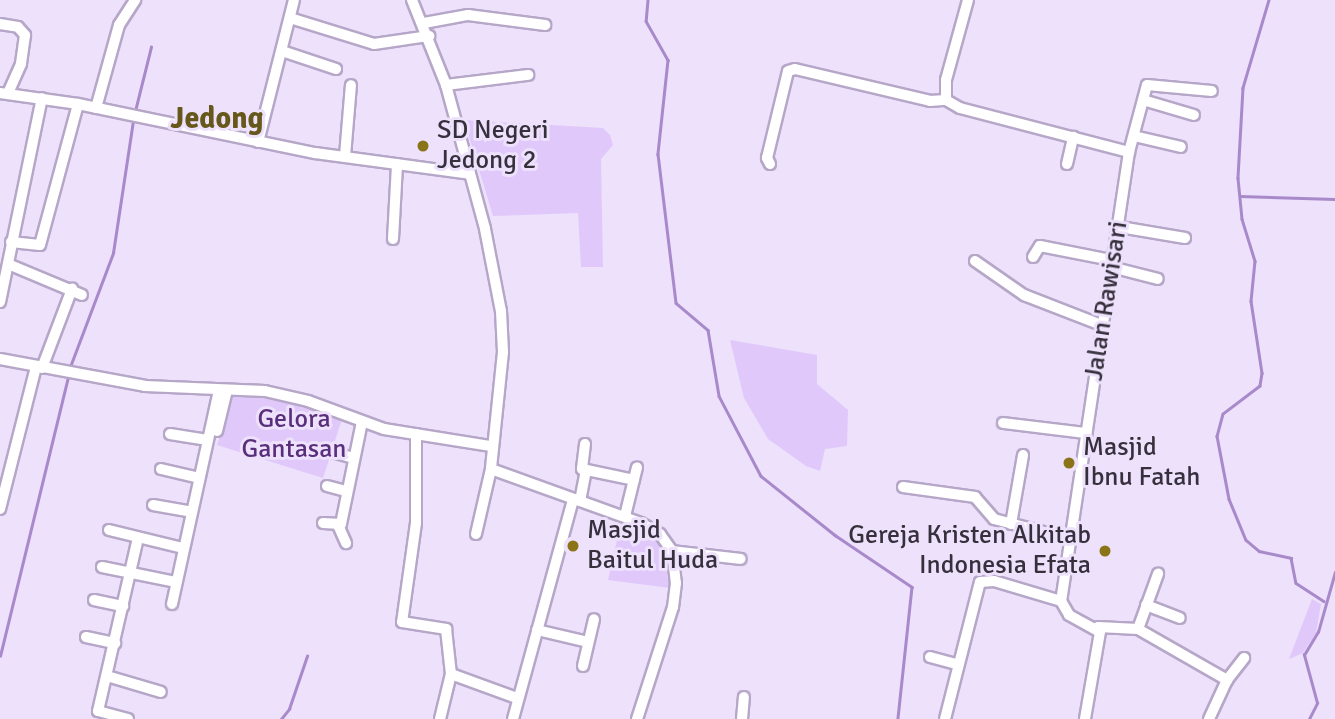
<!DOCTYPE html>
<html>
<head>
<meta charset="utf-8">
<style>
	body { margin:0 }
	#map { position:relative; width:1335px; height:719px; overflow:hidden; background:#ede1fc; font-family:Signika,sans-serif }
	div>[style] { position:absolute }
	[style*='--x'] { left:calc(var(--x)*1px); top:calc(var(--y)*1px); width:calc(var(--w)*1px); rotate:calc(var(--a)*1deg) }
	.green>* { inset:0; background:#e0c9fa }
	.stream>* { height:2.5px; margin:-1.25px; padding:0 1.25px; transform-origin:1.25px; border-radius:1.25px; background:#a889c9 }
	.roads { filter:drop-shadow(2px 0 #b6a7c8) drop-shadow(-2px 0 #b6a7c8) drop-shadow(0 2px #b6a7c8) drop-shadow(0 -2px #b6a7c8) }
	.minor>* { height:10px; margin:-5px; padding:0 5px; transform-origin:5px; border-radius:5px; background:#fff }
	.dots>* { width:19px; height:19px; translate:-50% -50%; box-sizing:border-box; border:4px solid #ede1fc; border-radius:50% }
	span { translate:-50% -50%; white-space:nowrap; text-align:center; line-height:1.15; -webkit-text-stroke:6px #ede1fc; paint-order:stroke }
	.poi-label { font-size:26px; color:#36303d }
	.left { translate:0 -50%; text-align:left }
	.right { translate:-100% -50%; text-align:right }
	.street-label { font-size:26px; color:#36303d }
	.park-label { font-size:26px; color:#592f7c }
	.quarter-label { font-size:30px; color:#66571b; font-weight:700 }
</style>
</head>
<body>
<div id="map">
	<div class="green">
		<div style="clip-path:polygon(464px 120px,603px 128px,610px 135px,613px 145px,601px 159px,603px 267px,581px 267px,578px 213px,493px 216px)"></div>
		<div style="clip-path:polygon(730px 340px,817px 355px,817px 384px,848px 410px,847px 446px,825px 449px,820px 471px,806px 466px,768px 439px,744px 398px)"></div>
		<div style="clip-path:polygon(233px 393px,269px 394px,342px 419px,323px 478px,217px 445px)"></div>
		<div style="clip-path:polygon(621px 522px,660px 543px,670px 588px,608px 580px)"></div>
		<div style="clip-path:polygon(1312px 599px,1321px 604px,1316px 633px,1303px 653px,1289px 659px)"></div>
	</div>
	<div class="stream">
		<div style="--x:648;--y:0;--w:21;--a:95"></div>
		<div style="--x:646;--y:21;--w:45;--a:60.6"></div>
		<div style="--x:668;--y:60;--w:95;--a:96.1"></div>
		<div style="--x:658;--y:154;--w:150;--a:83.1"></div>
		<div style="--x:676;--y:303;--w:42;--a:40.2"></div>
		<div style="--x:708;--y:330;--w:67;--a:80.5"></div>
		<div style="--x:719;--y:396;--w:90;--a:62.3"></div>
		<div style="--x:761;--y:476;--w:95;--a:38.6"></div>
		<div style="--x:835;--y:535;--w:93;--a:34"></div>
		<div style="--x:912;--y:587;--w:133;--a:96.1"></div>
		<div style="--x:1269;--y:0;--w:92;--a:106.5"></div>
		<div style="--x:1243;--y:88;--w:90;--a:93.2"></div>
		<div style="--x:1238;--y:178;--w:41;--a:84.4"></div>
		<div style="--x:1242;--y:219;--w:44;--a:72.8"></div>
		<div style="--x:1255;--y:261;--w:40;--a:95.7"></div>
		<div style="--x:1251;--y:301;--w:73;--a:81.3"></div>
		<div style="--x:1262;--y:373;--w:13;--a:99"></div>
		<div style="--x:1260;--y:386;--w:46;--a:142.9"></div>
		<div style="--x:1223;--y:414;--w:23;--a:105"></div>
		<div style="--x:1217;--y:436;--w:64;--a:79.2"></div>
		<div style="--x:1229;--y:499;--w:44;--a:67.5"></div>
		<div style="--x:1246;--y:540;--w:17;--a:40"></div>
		<div style="--x:1259;--y:551;--w:33;--a:12"></div>
		<div style="--x:1291;--y:558;--w:25;--a:79"></div>
		<div style="--x:1296;--y:583;--w:33;--a:33"></div>
		<div style="--x:135;--y:111;--w:66;--a:-76"></div>
		<div style="--x:1240;--y:196;--w:95;--a:1.8"></div>
		<div style="--x:70;--y:367;--w:122;--a:-69.3"></div>
		<div style="--x:113;--y:253;--w:134;--a:-81.4"></div>
		<div style="--x:0;--y:656;--w:286;--a:-76.3"></div>
		<div style="--x:281;--y:719;--w:13;--a:-51"></div>
		<div style="--x:289;--y:709;--w:56;--a:-71.2"></div>
		<div style="--x:1309;--y:719;--w:18;--a:-63"></div>
		<div style="--x:1317;--y:703;--w:50;--a:-105.2"></div>
		<div style="--x:1304;--y:655;--w:27;--a:-59"></div>
		<div style="--x:1318;--y:632;--w:62;--a:-74.2"></div>
	</div>
	<div class="roads">
		<div class="minor">
			<div style="--x:412;--y:0;--w:92;--a:68.2"></div>
			<div style="--x:446;--y:85;--w:149;--a:74.8"></div>
			<div style="--x:485;--y:229;--w:84;--a:79"></div>
			<div style="--x:501;--y:311;--w:41;--a:87.2"></div>
			<div style="--x:503;--y:352;--w:118;--a:95.9"></div>
			<div style="--x:491;--y:469;--w:159;--a:19.8"></div>
			<div style="--x:641;--y:523;--w:22;--a:30"></div>
			<div style="--x:660;--y:534;--w:21;--a:55"></div>
			<div style="--x:672;--y:551;--w:32;--a:83"></div>
			<div style="--x:676;--y:583;--w:24;--a:97"></div>
			<div style="--x:673;--y:607;--w:118;--a:107.8"></div>
			<div style="--x:968;--y:0;--w:83;--a:105.4"></div>
			<div style="--x:946;--y:80;--w:20;--a:90"></div>
			<div style="--x:946;--y:100;--w:16;--a:30"></div>
			<div style="--x:960;--y:108;--w:175;--a:14.6"></div>
			<div style="--x:1129;--y:152;--w:454;--a:98.6"></div>
			<div style="--x:1061;--y:601;--w:16;--a:60"></div>
			<div style="--x:1069;--y:615;--w:35;--a:29"></div>
			<div style="--x:1100;--y:632;--w:88;--a:99.8"></div>
			<div style="--x:290;--y:18;--w:88;--a:17.2"></div>
			<div style="--x:374;--y:44;--w:56;--a:-8.3"></div>
			<div style="--x:424;--y:23;--w:45;--a:-10.3"></div>
			<div style="--x:468;--y:15;--w:78;--a:7.4"></div>
			<div style="--x:0;--y:24;--w:18;--a:9"></div>
			<div style="--x:18;--y:27;--w:11;--a:49"></div>
			<div style="--x:25;--y:35;--w:29;--a:98"></div>
			<div style="--x:21;--y:64;--w:32;--a:114"></div>
			<div style="--x:282;--y:51;--w:57;--a:18.4"></div>
			<div style="--x:446;--y:85;--w:83;--a:-7"></div>
			<div style="--x:0;--y:93;--w:79;--a:8"></div>
			<div style="--x:78;--y:104;--w:242;--a:11.7"></div>
			<div style="--x:315;--y:153;--w:156;--a:7.7"></div>
			<div style="--x:1143;--y:100;--w:53;--a:16.4"></div>
			<div style="--x:96;--y:108;--w:86;--a:-74.5"></div>
			<div style="--x:119;--y:25;--w:30;--a:-57"></div>
			<div style="--x:1134;--y:136;--w:48;--a:13.2"></div>
			<div style="--x:258;--y:142;--w:146;--a:-75.8"></div>
			<div style="--x:1129;--y:152;--w:69;--a:-75"></div>
			<div style="--x:1147;--y:85;--w:65;--a:5.3"></div>
			<div style="--x:345;--y:156;--w:71;--a:-85.2"></div>
			<div style="--x:770;--y:164;--w:7;--a:-117"></div>
			<div style="--x:767;--y:158;--w:89;--a:-76.4"></div>
			<div style="--x:788;--y:71;--w:7;--a:-16"></div>
			<div style="--x:795;--y:69;--w:139;--a:13.3"></div>
			<div style="--x:930;--y:101;--w:16;--a:-4"></div>
			<div style="--x:1067;--y:164;--w:28;--a:-77"></div>
			<div style="--x:1120;--y:227;--w:66;--a:9.6"></div>
			<div style="--x:393;--y:239;--w:75;--a:-86.9"></div>
			<div style="--x:11;--y:242;--w:29;--a:6"></div>
			<div style="--x:40;--y:245;--w:146;--a:-74.9"></div>
			<div style="--x:1033;--y:257;--w:13;--a:-58"></div>
			<div style="--x:1040;--y:246;--w:77;--a:11.2"></div>
			<div style="--x:975;--y:261;--w:60;--a:34.8"></div>
			<div style="--x:1024;--y:295;--w:86;--a:21.2"></div>
			<div style="--x:8;--y:264;--w:80;--a:22.7"></div>
			<div style="--x:1115;--y:268;--w:44;--a:14.3"></div>
			<div style="--x:0;--y:302;--w:208;--a:-78.4"></div>
			<div style="--x:0;--y:359;--w:147;--a:10.5"></div>
			<div style="--x:145;--y:386;--w:120;--a:2.4"></div>
			<div style="--x:265;--y:391;--w:44;--a:13.1"></div>
			<div style="--x:308;--y:401;--w:81;--a:20.2"></div>
			<div style="--x:384;--y:429;--w:107;--a:9.1"></div>
			<div style="--x:42;--y:368;--w:85;--a:-69.2"></div>
			<div style="--x:1003;--y:423;--w:84;--a:6.9"></div>
			<div style="--x:217;--y:431;--w:42;--a:-76.3"></div>
			<div style="--x:170;--y:434;--w:38;--a:9"></div>
			<div style="--x:416;--y:434;--w:89;--a:90"></div>
			<div style="--x:416;--y:523;--w:100;--a:98"></div>
			<div style="--x:402;--y:622;--w:45;--a:9"></div>
			<div style="--x:446;--y:629;--w:45;--a:83.7"></div>
			<div style="--x:451;--y:674;--w:70;--a:20"></div>
			<div style="--x:585;--y:444;--w:25;--a:97"></div>
			<div style="--x:582;--y:469;--w:53;--a:11.9"></div>
			<div style="--x:336;--y:453;--w:18;--a:16"></div>
			<div style="--x:161;--y:469;--w:39;--a:13"></div>
			<div style="--x:327;--y:486;--w:20;--a:15"></div>
			<div style="--x:903;--y:487;--w:73;--a:7.9"></div>
			<div style="--x:975;--y:497;--w:29;--a:49"></div>
			<div style="--x:994;--y:519;--w:79;--a:14.7"></div>
			<div style="--x:580;--y:501;--w:31;--a:-79"></div>
			<div style="--x:153;--y:505;--w:39;--a:10"></div>
			<div style="--x:0;--y:509;--w:146;--a:-75.8"></div>
			<div style="--x:625;--y:516;--w:50;--a:-76.2"></div>
			<div style="--x:323;--y:523;--w:18;--a:3"></div>
			<div style="--x:341;--y:524;--w:104;--a:-78.4"></div>
			<div style="--x:1011;--y:524;--w:70;--a:-80.1"></div>
			<div style="--x:338;--y:525;--w:20;--a:66"></div>
			<div style="--x:109;--y:530;--w:76;--a:13.7"></div>
			<div style="--x:476;--y:534;--w:67;--a:-77"></div>
			<div style="--x:672;--y:551;--w:69;--a:6.6"></div>
			<div style="--x:102;--y:567;--w:76;--a:11.5"></div>
			<div style="--x:94;--y:600;--w:30;--a:12"></div>
			<div style="--x:172;--y:604;--w:219;--a:-77.6"></div>
			<div style="--x:1146;--y:605;--w:36;--a:21"></div>
			<div style="--x:1098;--y:627;--w:40;--a:2.9"></div>
			<div style="--x:1138;--y:629;--w:103;--a:29.8"></div>
			<div style="--x:1138;--y:629;--w:59;--a:-70"></div>
			<div style="--x:537;--y:630;--w:52;--a:13.2"></div>
			<div style="--x:86;--y:637;--w:30;--a:12"></div>
			<div style="--x:930;--y:657;--w:28;--a:15"></div>
			<div style="--x:583;--y:666;--w:48;--a:-76.8"></div>
			<div style="--x:107;--y:676;--w:56;--a:16.5"></div>
			<div style="--x:128;--y:719;--w:31;--a:-165"></div>
			<div style="--x:98;--y:711;--w:178;--a:-77"></div>
			<div style="--x:440;--y:719;--w:46;--a:-76.3"></div>
			<div style="--x:513;--y:719;--w:228;--a:-74.7"></div>
			<div style="--x:742;--y:719;--w:22;--a:-85"></div>
			<div style="--x:945;--y:719;--w:141;--a:-75.7"></div>
			<div style="--x:980;--y:582;--w:14;--a:-4"></div>
			<div style="--x:994;--y:581;--w:70;--a:16.6"></div>
			<div style="--x:1209;--y:719;--w:43;--a:-65.2"></div>
			<div style="--x:1227;--y:680;--w:28;--a:-52"></div>
		</div>
	</div>
	<div class="dots">
		<div style="left:423px;top:146px;background:#8a7417"></div>
		<div style="left:1069px;top:463px;background:#8a7417"></div>
		<div style="left:573px;top:546px;background:#8a7417"></div>
		<div style="left:1105px;top:551px;background:#8a7417"></div>
	</div>
	<div class="poi-label">
		<span class="left" style="left:437px;top:146px">SD Negeri<br>Jedong 2</span>
		<span class="left" style="left:1083px;top:463px">Masjid<br>Ibnu Fatah</span>
		<span class="left" style="left:587px;top:546px">Masjid<br>Baitul Huda</span>
		<span class="right" style="left:1091px;top:551px">Gereja Kristen Alkitab<br>Indonesia Efata</span>
	</div>
	<div class="street-label">
		<span style="left:1107px;top:301px;rotate:-81deg">Jalan Rawisari</span>
	</div>
	<div class="park-label">
		<span style="left:294px;top:435px">Gelora<br>Gantasan</span>
	</div>
	<div class="quarter-label">
		<span style="left:217px;top:119px">Jedong</span>
	</div>
</div>
</body>
</html>
